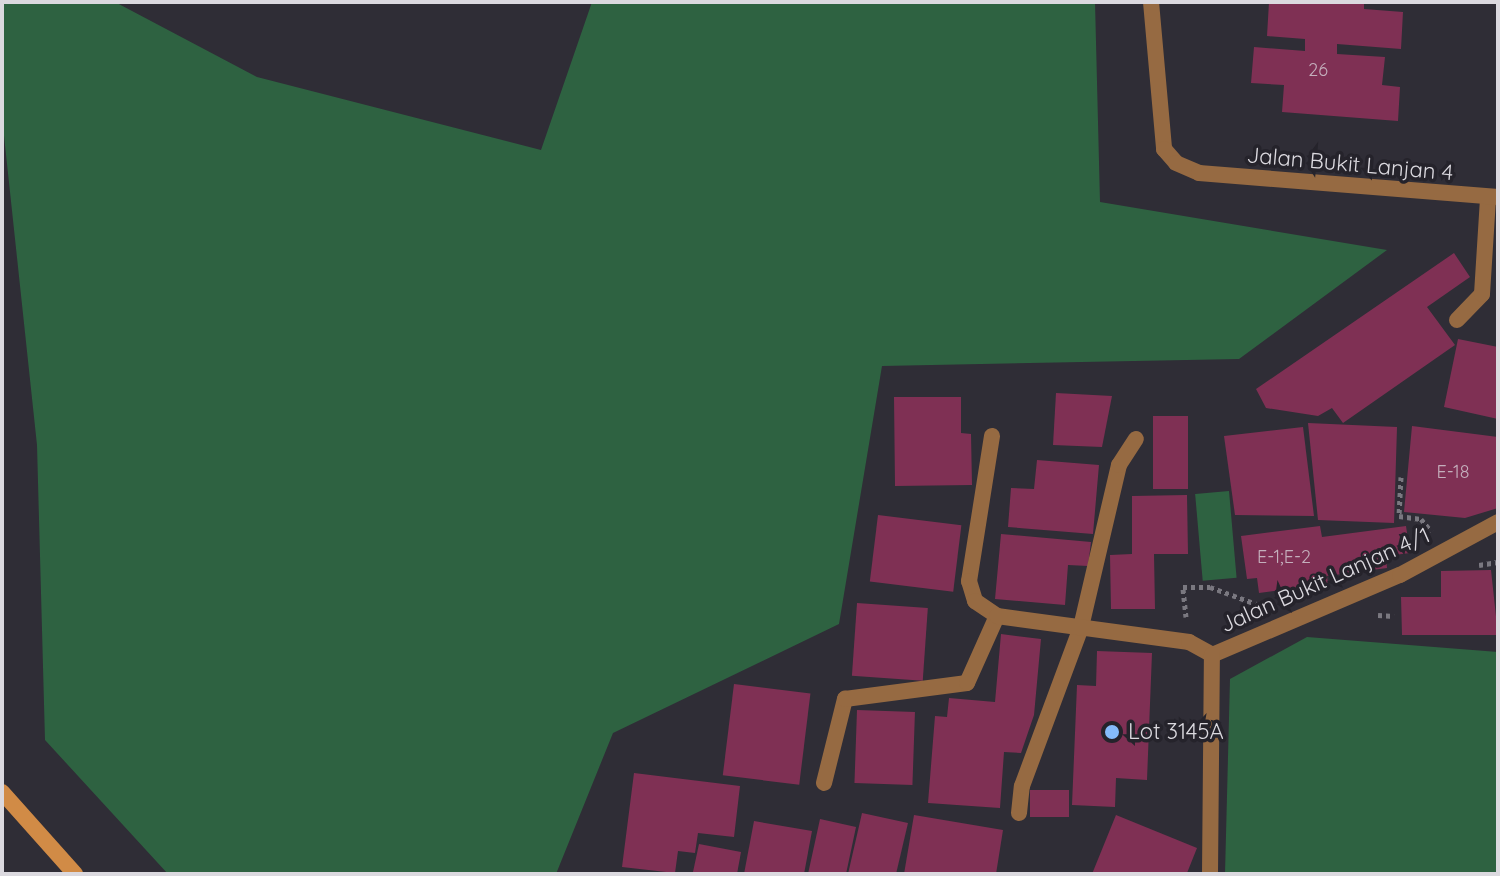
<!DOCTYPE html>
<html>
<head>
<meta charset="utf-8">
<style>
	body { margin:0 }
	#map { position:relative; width:1500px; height:876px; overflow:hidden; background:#2f2d36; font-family:Quicksand,sans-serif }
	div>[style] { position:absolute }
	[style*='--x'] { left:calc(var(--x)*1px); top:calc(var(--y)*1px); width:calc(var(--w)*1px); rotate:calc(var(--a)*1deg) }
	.green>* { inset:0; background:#2e6241; transform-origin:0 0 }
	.building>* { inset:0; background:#7f3054; transform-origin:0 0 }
	.path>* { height:5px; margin-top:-2.5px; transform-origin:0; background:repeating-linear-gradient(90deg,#7a7880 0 4px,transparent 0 8px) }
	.lane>* { height:16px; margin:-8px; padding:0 8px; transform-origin:8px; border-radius:8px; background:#966a42 }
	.street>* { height:16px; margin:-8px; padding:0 8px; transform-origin:8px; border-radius:8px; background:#966a42 }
	.secondary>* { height:16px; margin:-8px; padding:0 8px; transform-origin:8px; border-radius:8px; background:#d18b46 }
	.dots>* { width:22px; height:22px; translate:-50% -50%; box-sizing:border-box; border:4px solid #25232b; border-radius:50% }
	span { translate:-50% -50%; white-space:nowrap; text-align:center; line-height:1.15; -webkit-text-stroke:7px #25232b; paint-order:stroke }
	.number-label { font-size:18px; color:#c4afbc }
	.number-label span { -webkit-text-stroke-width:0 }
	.street-label { font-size:22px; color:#dbd9df }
	.poi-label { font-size:22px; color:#dbd9df }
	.left { translate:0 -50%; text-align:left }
	.frame { position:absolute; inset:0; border:4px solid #dbd9df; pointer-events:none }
</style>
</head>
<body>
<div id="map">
	<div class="green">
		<div style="clip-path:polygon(2px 2px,115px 2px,257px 77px,541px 150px,592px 2px,1095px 2px,1100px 202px,1387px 250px,1239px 359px,882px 366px,839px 624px,613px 733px,556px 874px,168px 874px,45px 740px,37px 445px,2px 117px)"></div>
		<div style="left:1229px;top:491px;width:87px;height:34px;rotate:85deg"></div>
		<div style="clip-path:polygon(1307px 637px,1498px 652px,1498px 874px,1225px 874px,1230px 679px)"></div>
	</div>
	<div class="building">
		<div style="clip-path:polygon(1269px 2px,1364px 2px,1364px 9px,1403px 12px,1401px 49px,1337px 44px,1337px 54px,1385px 57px,1382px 85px,1400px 87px,1398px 121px,1282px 112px,1284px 85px,1251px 83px,1254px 47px,1305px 51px,1305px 39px,1267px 36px)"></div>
		<div style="clip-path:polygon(1454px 253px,1470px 277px,1427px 307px,1455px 345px,1343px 423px,1332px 408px,1318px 416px,1266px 408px,1256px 389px)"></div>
		<div style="clip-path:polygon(1458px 339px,1498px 347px,1498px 419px,1444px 407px)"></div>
		<div style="clip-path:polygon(1056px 393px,1112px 396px,1102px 447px,1053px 445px)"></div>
		<div style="clip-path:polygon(894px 397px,961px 397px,961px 433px,971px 434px,972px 485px,895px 486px)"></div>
		<div style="left:1153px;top:416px;width:35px;height:73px"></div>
		<div style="clip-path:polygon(1308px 423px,1397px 427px,1394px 523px,1318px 520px)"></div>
		<div style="clip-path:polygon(1412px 426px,1498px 437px,1498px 508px,1465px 518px,1404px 512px)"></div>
		<div style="clip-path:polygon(1303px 427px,1314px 516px,1235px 515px,1224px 436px)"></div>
		<div style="clip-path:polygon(1037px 460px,1099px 465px,1093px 534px,1008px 527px,1011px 488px,1034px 489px)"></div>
		<div style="clip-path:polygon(1187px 495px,1188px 554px,1154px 554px,1155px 609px,1111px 609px,1110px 555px,1132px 554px,1132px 496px)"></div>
		<div style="left:878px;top:515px;width:84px;height:67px;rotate:7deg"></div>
		<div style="clip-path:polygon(1320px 526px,1322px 537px,1406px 526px,1410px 553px,1386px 556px,1387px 568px,1327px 576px,1328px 584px,1259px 593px,1257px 578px,1247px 579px,1241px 536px)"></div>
		<div style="clip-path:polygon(1001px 534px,1091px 542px,1088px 566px,1068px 565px,1065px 605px,995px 599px)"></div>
		<div style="clip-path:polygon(1491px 570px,1498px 635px,1402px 635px,1401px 597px,1441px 597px,1441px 571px)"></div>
		<div style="left:857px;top:603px;width:71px;height:73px;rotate:4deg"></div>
		<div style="clip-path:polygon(1001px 634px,1041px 639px,1034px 715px,1021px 753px,1004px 752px,1000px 808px,928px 803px,935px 716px,947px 717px,949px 698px,995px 702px)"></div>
		<div style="clip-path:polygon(1097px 651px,1152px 653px,1147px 780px,1116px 778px,1115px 807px,1072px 805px,1077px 685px,1096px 686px)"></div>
		<div style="left:734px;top:684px;width:77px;height:92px;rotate:7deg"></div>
		<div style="left:857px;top:710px;width:58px;height:73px;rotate:2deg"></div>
		<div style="clip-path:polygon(634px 773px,740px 786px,734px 837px,698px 833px,695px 853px,678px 851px,675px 873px,622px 867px)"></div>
		<div style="left:1030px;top:790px;width:39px;height:27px"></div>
		<div style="clip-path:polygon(862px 813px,908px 823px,896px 874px,848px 874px)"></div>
		<div style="clip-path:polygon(914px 815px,1003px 830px,996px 874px,904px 874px)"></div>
		<div style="clip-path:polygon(1116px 815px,1197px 848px,1187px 873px,1092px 874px)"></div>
		<div style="clip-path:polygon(820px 819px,856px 827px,846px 874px,808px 874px)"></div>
		<div style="clip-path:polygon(754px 821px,812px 831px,804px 874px,744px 874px)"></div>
		<div style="clip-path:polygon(699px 844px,741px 852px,737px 874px,693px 872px)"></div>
	</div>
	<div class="path">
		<div style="--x:1401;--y:477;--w:39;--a:93"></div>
		<div style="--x:1399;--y:516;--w:22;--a:8"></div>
		<div style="--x:1421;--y:519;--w:16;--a:50"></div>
		<div style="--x:1479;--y:565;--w:19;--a:-9"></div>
		<div style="--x:1378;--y:615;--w:16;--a:4"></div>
		<div style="--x:1186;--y:617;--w:30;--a:-96"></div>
		<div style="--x:1183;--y:587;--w:27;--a:0"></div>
		<div style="--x:1210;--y:587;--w:52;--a:20.2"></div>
	</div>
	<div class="lane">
		<div style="--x:1457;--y:320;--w:36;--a:-46"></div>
		<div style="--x:1482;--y:294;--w:96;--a:-86.4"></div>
		<div style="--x:824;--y:783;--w:87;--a:-76"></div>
		<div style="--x:845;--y:699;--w:123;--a:-7.5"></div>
		<div style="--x:967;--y:683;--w:73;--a:-65.9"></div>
		<div style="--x:1019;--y:813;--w:27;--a:-84"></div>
		<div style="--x:1022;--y:786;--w:170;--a:-69.6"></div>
		<div style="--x:1081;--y:627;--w:166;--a:-76.8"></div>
		<div style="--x:1119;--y:465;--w:31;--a:-57"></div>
	</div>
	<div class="street">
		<div style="--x:1151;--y:2;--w:148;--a:84.9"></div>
		<div style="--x:1164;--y:149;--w:18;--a:49"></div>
		<div style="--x:1176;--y:163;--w:25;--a:23"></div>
		<div style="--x:1199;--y:173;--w:300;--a:4.6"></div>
		<div style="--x:992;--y:436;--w:147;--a:99"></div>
		<div style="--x:969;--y:581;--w:21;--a:73"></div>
		<div style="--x:975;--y:601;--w:27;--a:34"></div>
		<div style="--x:997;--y:616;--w:194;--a:7.7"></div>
		<div style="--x:1189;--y:642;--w:26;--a:29"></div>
		<div style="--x:1212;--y:655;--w:204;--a:-23.1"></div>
		<div style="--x:1400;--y:575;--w:111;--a:-28.4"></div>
		<div style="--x:1210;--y:874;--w:219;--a:-89.5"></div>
	</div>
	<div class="secondary">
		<div style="--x:2;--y:792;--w:110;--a:48.3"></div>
	</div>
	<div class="dots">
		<div style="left:1112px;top:732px;background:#85bbfb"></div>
	</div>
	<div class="number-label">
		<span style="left:1318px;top:70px">26</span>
		<span style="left:1453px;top:472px">E-18</span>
		<span style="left:1284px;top:557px">E-1;E-2</span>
	</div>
	<div class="street-label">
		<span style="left:1350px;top:164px;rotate:5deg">Jalan Bukit Lanjan 4</span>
		<span style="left:1325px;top:580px;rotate:-24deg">Jalan Bukit Lanjan 4/1</span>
	</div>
	<div class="poi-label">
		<span class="left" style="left:1128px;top:732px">Lot 3145A</span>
	</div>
	<div class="frame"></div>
</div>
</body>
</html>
